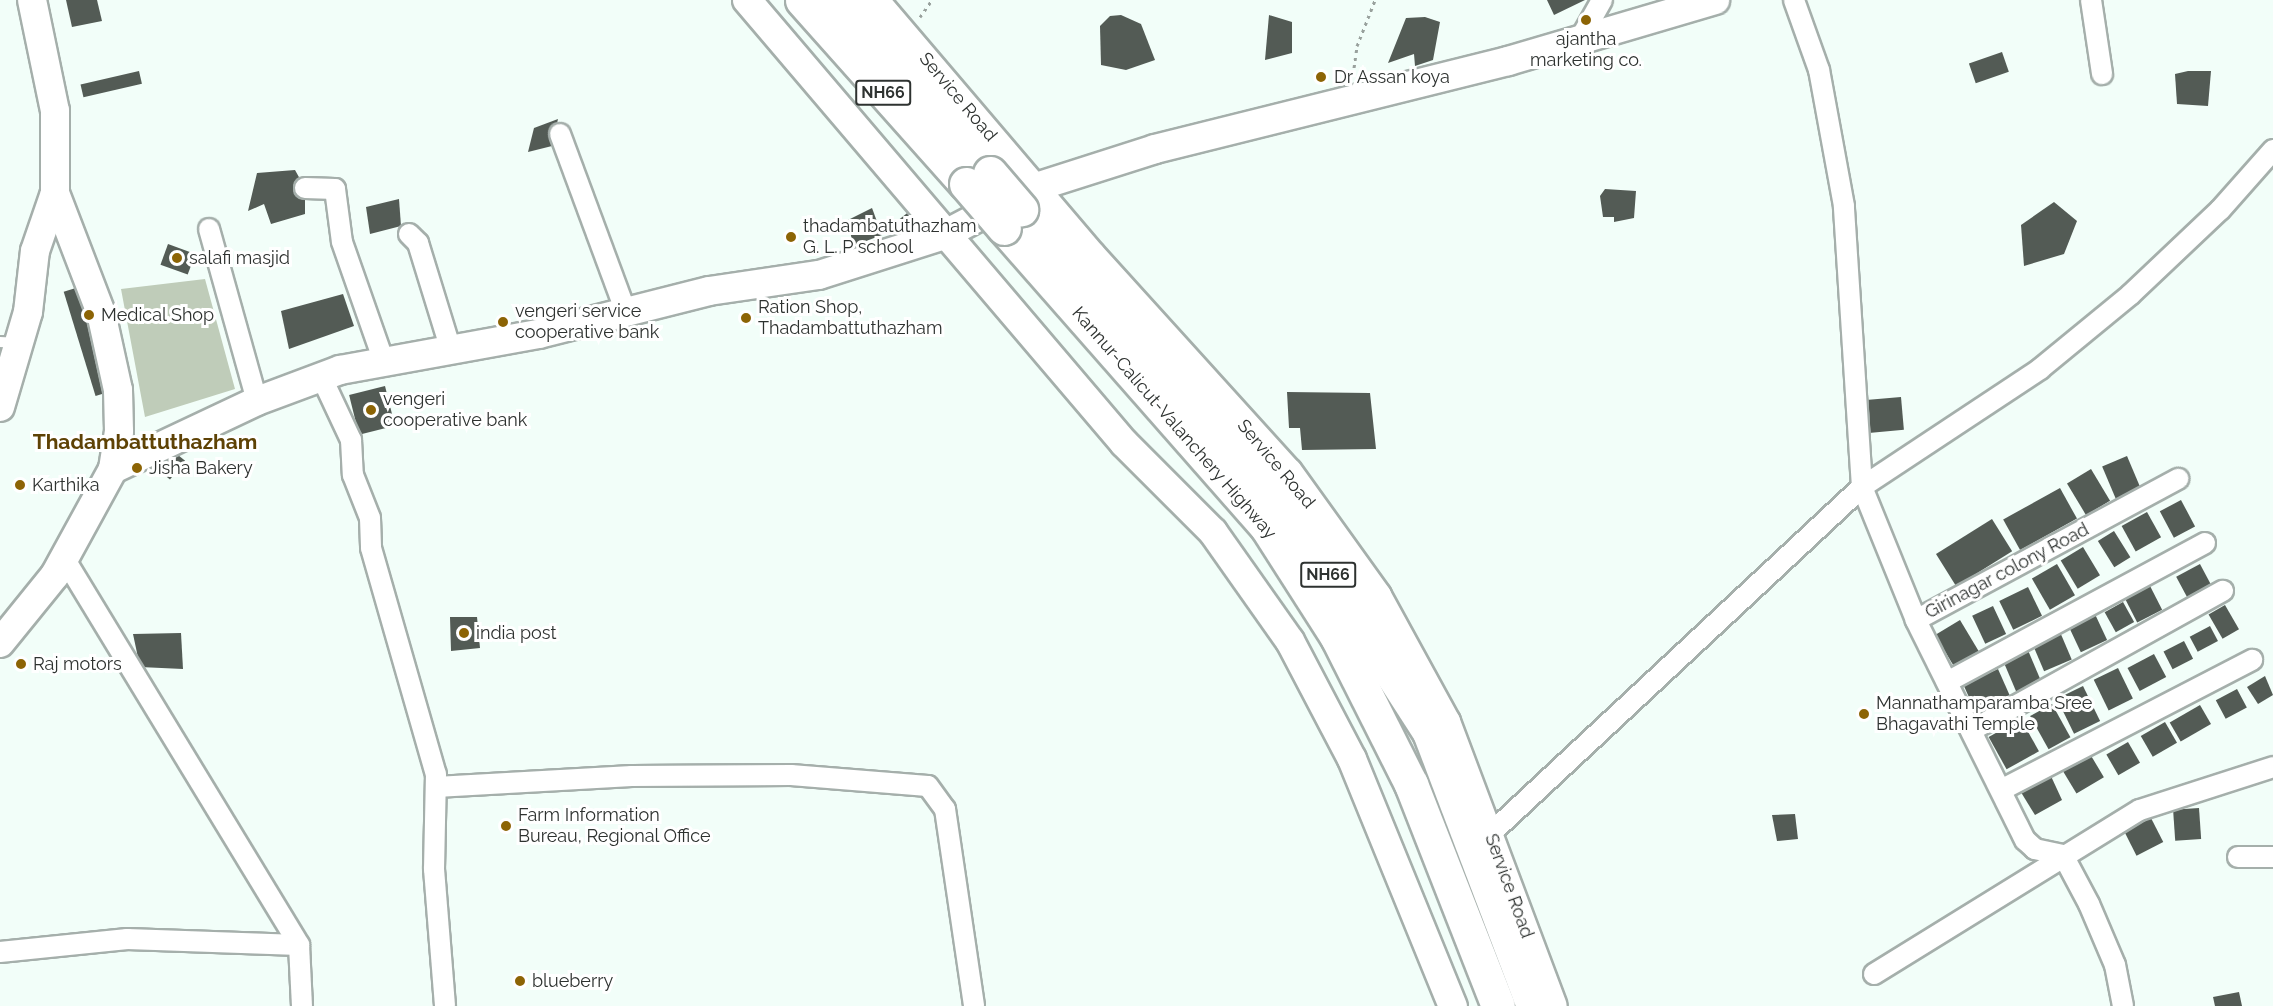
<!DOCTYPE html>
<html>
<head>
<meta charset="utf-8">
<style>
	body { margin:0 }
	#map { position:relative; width:2273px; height:1006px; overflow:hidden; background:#f2fef9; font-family:Raleway,sans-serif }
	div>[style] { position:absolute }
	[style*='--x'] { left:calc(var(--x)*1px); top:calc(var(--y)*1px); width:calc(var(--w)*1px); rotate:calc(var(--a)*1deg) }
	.green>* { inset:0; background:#bfccb9 }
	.building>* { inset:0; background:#535b55; transform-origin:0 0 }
	.path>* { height:3px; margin-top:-1.5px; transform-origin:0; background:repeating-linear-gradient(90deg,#99a19d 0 3px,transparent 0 7.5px) }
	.roads { filter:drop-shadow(2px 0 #a5afab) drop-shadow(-2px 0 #a5afab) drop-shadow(0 2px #a5afab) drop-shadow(0 -2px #a5afab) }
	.lane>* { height:10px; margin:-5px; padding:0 5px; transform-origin:5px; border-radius:5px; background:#fff }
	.street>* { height:20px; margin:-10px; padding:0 10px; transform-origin:10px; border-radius:10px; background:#fff }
	.secondary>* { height:28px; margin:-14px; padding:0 14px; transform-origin:14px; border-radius:14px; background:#fff }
	.highway>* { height:33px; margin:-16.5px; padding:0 16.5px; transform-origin:16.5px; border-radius:16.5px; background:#fff }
	.bridges { filter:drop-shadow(2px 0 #a5afab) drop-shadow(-2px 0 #a5afab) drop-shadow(0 2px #a5afab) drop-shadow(0 -2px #a5afab) }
	.highway-bridge>* { height:33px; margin:-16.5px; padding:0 16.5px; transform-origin:16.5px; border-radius:16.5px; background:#fff }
	.dots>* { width:16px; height:16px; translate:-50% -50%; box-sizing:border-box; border:3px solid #fff; border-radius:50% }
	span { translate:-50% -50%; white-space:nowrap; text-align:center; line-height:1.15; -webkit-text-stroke:6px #fff; paint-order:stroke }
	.shield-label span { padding:2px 4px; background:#fff; border:2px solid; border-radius:4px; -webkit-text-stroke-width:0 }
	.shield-label { font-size:16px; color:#2e3230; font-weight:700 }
	.poi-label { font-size:18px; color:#2e3230 }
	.left { translate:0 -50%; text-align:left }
	.street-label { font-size:18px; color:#2e3230 }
	.quarter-label { font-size:21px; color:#5e4205; font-weight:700 }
</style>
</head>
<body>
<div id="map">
	<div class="green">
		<div style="clip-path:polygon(205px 279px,235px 389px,145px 417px,121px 289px)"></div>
	</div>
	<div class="building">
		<div style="clip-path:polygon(66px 0,97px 0,102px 21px,72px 27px)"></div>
		<div style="clip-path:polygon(1547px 0,1585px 0,1554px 15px)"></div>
		<div style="clip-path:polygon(1121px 15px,1141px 24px,1155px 60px,1126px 70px,1101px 65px,1100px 26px,1110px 16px)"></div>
		<div style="clip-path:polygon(1269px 15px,1292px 22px,1292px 53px,1265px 60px)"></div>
		<div style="clip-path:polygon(1425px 17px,1440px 22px,1433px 60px,1415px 66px,1414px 54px,1388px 63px,1406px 18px)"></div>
		<div style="left:2002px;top:52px;width:21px;height:35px;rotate:71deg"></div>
		<div style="left:139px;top:71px;width:13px;height:60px;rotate:77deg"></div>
		<div style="clip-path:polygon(2188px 71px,2211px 71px,2208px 106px,2177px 104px,2175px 74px)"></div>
		<div style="clip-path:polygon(558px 119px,552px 146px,528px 152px,534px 128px)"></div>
		<div style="clip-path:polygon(295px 170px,305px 188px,305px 214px,271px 224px,264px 204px,248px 211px,257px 173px)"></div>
		<div style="clip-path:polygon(1605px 189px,1636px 191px,1634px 218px,1614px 222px,1614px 217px,1603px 217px,1600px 196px)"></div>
		<div style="clip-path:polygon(399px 199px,401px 226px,370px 234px,366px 207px)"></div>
		<div style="clip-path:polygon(2054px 202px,2077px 221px,2064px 254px,2024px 266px,2021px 225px)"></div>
		<div style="clip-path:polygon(872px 208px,882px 235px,853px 246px,848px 220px)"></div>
		<div style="clip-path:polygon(911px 210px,919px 229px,896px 237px,891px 226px)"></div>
		<div style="left:168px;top:244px;width:29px;height:22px;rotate:20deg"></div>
		<div style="left:79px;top:287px;width:109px;height:16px;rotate:73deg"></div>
		<div style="clip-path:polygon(343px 294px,354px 326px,289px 349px,281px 311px)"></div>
		<div style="left:385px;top:386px;width:41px;height:37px;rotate:76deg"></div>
		<div style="clip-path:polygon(1287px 392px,1370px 393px,1376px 449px,1302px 450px,1300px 428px,1289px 428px)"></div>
		<div style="left:1901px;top:397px;width:33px;height:38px;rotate:85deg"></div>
		<div style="left:168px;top:447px;width:22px;height:24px;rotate:39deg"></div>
		<div style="left:2127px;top:456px;width:36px;height:27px;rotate:67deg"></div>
		<div style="left:2091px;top:469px;width:37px;height:28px;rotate:59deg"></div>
		<div style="left:2060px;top:488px;width:35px;height:65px;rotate:61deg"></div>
		<div style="left:2181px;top:500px;width:30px;height:24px;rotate:62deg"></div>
		<div style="left:2147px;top:512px;width:29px;height:29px;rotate:61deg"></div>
		<div style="left:1992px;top:519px;width:38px;height:66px;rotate:58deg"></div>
		<div style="left:2114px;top:531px;width:31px;height:19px;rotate:58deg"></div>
		<div style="left:2083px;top:547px;width:33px;height:26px;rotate:59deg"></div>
		<div style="left:2057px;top:564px;width:36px;height:29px;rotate:60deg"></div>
		<div style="left:2200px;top:564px;width:24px;height:27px;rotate:62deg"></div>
		<div style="left:2149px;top:584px;width:29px;height:28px;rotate:63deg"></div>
		<div style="left:2028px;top:587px;width:32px;height:32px;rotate:64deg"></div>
		<div style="left:2123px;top:602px;width:23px;height:21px;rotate:61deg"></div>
		<div style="left:2225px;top:605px;width:28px;height:19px;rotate:60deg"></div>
		<div style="left:1993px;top:606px;width:31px;height:23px;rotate:65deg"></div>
		<div style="left:2094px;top:612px;width:31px;height:29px;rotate:65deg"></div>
		<div style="clip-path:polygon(450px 617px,477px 617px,480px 648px,451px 651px)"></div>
		<div style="left:1960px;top:620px;width:37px;height:29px;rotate:59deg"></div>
		<div style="left:2210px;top:626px;width:17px;height:23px;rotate:62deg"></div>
		<div style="left:2060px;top:632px;width:30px;height:30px;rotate:67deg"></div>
		<div style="clip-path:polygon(181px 633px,183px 669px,140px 667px,133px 634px)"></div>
		<div style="left:2184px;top:641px;width:20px;height:23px;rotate:63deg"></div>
		<div style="left:2027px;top:648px;width:38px;height:27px;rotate:67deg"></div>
		<div style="left:2154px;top:654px;width:26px;height:30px;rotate:62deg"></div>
		<div style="left:2118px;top:668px;width:34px;height:27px;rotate:64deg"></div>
		<div style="left:1998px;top:669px;width:36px;height:38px;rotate:66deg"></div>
		<div style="clip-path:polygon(2265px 676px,2273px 695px,2258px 704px,2247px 687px)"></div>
		<div style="left:2083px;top:686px;width:39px;height:29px;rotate:64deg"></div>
		<div style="left:2237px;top:689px;width:21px;height:24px;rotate:62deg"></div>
		<div style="left:2052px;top:704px;width:38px;height:25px;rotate:61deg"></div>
		<div style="left:2200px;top:705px;width:22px;height:35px;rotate:60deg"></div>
		<div style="left:2021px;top:719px;width:37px;height:37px;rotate:61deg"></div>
		<div style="left:2165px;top:722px;width:24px;height:28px;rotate:60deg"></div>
		<div style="left:2128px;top:742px;width:24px;height:25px;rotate:60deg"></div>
		<div style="left:2090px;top:754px;width:27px;height:32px;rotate:59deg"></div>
		<div style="clip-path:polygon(2050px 774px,2062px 800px,2035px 815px,2019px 789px)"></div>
		<div style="left:2199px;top:808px;width:31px;height:26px;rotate:86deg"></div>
		<div style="clip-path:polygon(1795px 814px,1798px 839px,1777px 841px,1772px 815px)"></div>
		<div style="left:2151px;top:818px;width:27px;height:30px;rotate:63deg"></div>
		<div style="clip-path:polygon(2239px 992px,2242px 1006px,2215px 1006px,2213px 997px)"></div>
	</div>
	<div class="path">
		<div style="--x:920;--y:17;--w:21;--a:-55"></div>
		<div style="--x:1353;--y:75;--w:29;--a:-82"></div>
		<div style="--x:1357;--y:46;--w:49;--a:-68.6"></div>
	</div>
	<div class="roads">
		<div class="lane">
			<div style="--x:0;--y:342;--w:18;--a:3"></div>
		</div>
		<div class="street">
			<div style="--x:2091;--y:0;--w:75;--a:81.5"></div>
			<div style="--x:1579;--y:41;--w:47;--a:-60.7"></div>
			<div style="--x:560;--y:134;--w:190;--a:69.7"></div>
			<div style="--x:305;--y:188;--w:30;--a:2"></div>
			<div style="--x:335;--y:189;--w:53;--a:82.5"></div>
			<div style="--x:342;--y:242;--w:124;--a:70.7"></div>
			<div style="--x:209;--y:229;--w:179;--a:74.4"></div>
			<div style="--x:409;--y:234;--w:13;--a:45"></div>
			<div style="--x:418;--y:243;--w:109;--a:72.9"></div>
			<div style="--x:321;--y:376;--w:71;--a:64.9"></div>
			<div style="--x:351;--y:440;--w:35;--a:87"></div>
			<div style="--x:353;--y:475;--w:46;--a:68.4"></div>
			<div style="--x:370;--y:518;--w:30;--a:88"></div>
			<div style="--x:371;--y:548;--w:235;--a:74"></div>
			<div style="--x:436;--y:774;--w:95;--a:91.2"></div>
			<div style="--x:434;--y:869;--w:137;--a:85.4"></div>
			<div style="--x:64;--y:558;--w:453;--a:58.7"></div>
			<div style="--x:1916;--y:620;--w:144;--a:-112.1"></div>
			<div style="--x:1862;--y:487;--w:214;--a:-33.5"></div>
			<div style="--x:2040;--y:369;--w:117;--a:-39.4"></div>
			<div style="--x:2130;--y:295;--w:124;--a:-43.4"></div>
			<div style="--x:2220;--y:210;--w:80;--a:-48.5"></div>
			<div style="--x:1947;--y:682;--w:293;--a:-28.3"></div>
			<div style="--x:1972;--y:730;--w:287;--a:-29"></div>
			<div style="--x:436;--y:787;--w:196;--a:-3.2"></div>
			<div style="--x:632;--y:776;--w:159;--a:-0.4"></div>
			<div style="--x:791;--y:775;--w:137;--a:4.6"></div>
			<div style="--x:928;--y:786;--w:29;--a:54"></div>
			<div style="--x:945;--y:809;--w:199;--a:81.6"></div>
			<div style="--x:2001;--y:790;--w:283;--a:-27.4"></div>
			<div style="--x:1490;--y:834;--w:509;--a:-43.01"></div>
			<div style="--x:1862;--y:487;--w:282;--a:-93.7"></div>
			<div style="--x:1844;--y:206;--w:138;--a:-100.4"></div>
			<div style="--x:1819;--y:70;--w:74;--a:-109.7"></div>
			<div style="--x:2238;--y:857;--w:35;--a:0"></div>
			<div style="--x:0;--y:952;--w:128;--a:-5.8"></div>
			<div style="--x:127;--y:939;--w:172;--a:2"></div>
			<div style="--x:299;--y:945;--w:61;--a:87.2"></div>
			<div style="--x:1874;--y:974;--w:312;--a:-31.7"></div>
			<div style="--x:2140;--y:810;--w:140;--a:-17.9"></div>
			<div style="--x:2123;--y:1006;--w:42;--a:-101"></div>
			<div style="--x:2115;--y:965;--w:66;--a:-113.1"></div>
			<div style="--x:2089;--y:904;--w:55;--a:-118"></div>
			<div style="--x:2063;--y:855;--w:29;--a:-168"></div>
			<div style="--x:2035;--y:849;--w:13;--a:-138"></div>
			<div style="--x:2025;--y:840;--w:246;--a:-116.4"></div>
			<div style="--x:1916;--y:620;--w:298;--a:-28.3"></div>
		</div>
		<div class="secondary">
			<div style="--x:747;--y:0;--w:582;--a:49.6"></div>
			<div style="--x:1124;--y:443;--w:126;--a:45"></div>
			<div style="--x:1213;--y:532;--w:133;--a:54.8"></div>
			<div style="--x:1290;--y:641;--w:133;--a:62.3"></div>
			<div style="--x:1352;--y:759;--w:267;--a:67.8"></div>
			<div style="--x:874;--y:0;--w:335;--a:49.6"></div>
			<div style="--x:1091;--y:255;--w:293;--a:47.8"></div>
			<div style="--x:1288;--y:472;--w:153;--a:54.3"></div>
			<div style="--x:1377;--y:596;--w:144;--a:61.3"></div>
			<div style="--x:1446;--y:722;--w:303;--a:69.4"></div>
			<div style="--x:0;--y:407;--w:99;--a:-73.6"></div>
			<div style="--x:28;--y:312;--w:61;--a:-83.5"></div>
			<div style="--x:35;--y:251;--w:61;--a:-71"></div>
			<div style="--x:55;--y:193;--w:82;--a:-90"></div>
			<div style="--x:55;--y:111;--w:113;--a:-101.7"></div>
			<div style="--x:113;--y:469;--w:159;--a:-25.3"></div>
			<div style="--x:257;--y:401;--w:89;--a:-20.5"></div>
			<div style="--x:340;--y:370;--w:202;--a:-10.3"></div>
			<div style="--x:539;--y:334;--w:175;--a:-14.2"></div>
			<div style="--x:709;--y:291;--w:111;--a:-8.3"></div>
			<div style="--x:819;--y:275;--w:131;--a:-17.7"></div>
			<div style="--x:944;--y:235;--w:101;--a:-27.8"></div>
			<div style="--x:1033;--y:188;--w:128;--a:-17.7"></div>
			<div style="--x:1155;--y:149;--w:364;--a:-14"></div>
			<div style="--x:1508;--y:61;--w:216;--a:-16.4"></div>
			<div style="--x:0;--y:643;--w:87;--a:-51"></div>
			<div style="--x:55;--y:575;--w:121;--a:-61.3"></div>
			<div style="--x:113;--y:469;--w:38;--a:-81"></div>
			<div style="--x:119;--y:431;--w:41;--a:-91.4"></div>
			<div style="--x:118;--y:390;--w:79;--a:-102.4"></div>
			<div style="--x:101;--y:313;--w:129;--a:-111"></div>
		</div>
		<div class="highway">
			<div style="--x:802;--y:0;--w:246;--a:48.3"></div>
			<div style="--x:839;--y:0;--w:230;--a:48.9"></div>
			<div style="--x:1021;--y:209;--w:414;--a:48.9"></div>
			<div style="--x:1293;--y:521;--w:251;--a:57.2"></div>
			<div style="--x:1429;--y:732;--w:293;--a:69.2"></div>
			<div style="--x:1004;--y:228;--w:397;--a:48.7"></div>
			<div style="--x:1266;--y:526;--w:132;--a:57.4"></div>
			<div style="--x:1337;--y:637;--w:165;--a:63.3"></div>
			<div style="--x:1411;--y:784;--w:238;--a:68.6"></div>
		</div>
	</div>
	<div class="bridges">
		<div class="highway-bridge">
			<div style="--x:990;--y:173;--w:48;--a:49.3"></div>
			<div style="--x:966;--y:184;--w:58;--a:49.2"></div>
		</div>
	</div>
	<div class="dots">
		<div style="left:1586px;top:20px;background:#8c6405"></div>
		<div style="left:1321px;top:77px;background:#8c6405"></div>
		<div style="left:791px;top:237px;background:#8c6405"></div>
		<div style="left:177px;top:258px;background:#8c6405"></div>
		<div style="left:89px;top:315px;background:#8c6405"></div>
		<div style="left:746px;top:318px;background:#8c6405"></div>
		<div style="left:503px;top:322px;background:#8c6405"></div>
		<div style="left:371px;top:410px;background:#8c6405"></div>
		<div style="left:137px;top:468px;background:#8c6405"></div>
		<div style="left:20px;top:485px;background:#8c6405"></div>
		<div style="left:464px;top:633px;background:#8c6405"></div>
		<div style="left:21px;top:664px;background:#8c6405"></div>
		<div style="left:1864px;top:714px;background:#8c6405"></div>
		<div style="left:506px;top:826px;background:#8c6405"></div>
		<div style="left:520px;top:981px;background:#8c6405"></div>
	</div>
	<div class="shield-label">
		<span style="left:883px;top:93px">NH66</span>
		<span style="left:1328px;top:575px">NH66</span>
	</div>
	<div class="poi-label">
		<span style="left:1586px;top:50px">ajantha<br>marketing co.</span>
		<span class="left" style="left:1334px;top:77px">Dr Assan koya</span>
		<span class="left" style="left:803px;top:237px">thadambatuthazham<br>G. L. P school</span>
		<span class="left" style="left:189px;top:258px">salafi masjid</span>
		<span class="left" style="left:758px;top:318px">Ration Shop,<br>Thadambattuthazham</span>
		<span class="left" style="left:515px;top:322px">vengeri service<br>cooperative bank</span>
		<span class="left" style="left:101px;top:315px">Medical Shop</span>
		<span class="left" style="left:383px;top:410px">vengeri<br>cooperative bank</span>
		<span class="left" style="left:149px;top:468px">Jisha Bakery</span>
		<span class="left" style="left:32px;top:485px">Karthika</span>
		<span class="left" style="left:476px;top:633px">india post</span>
		<span class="left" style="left:33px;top:664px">Raj motors</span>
		<span class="left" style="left:1876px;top:714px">Mannathamparamba Sree<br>Bhagavathi Temple</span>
		<span class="left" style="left:518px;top:826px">Farm Information<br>Bureau, Regional Office</span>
		<span class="left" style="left:532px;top:981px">blueberry</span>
	</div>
	<div class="street-label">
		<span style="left:958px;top:97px;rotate:50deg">Service Road</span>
		<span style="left:1174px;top:423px;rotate:49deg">Kannur-Calicut-Valanchery Highway</span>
		<span style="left:1276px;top:464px;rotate:50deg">Service Road</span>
		<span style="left:2007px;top:571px;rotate:-28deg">Girinagar colony Road</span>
		<span style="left:1509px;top:886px;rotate:70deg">Service Road</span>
	</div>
	<div class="quarter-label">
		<span style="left:145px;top:442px">Thadambattuthazham</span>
	</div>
</div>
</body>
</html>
